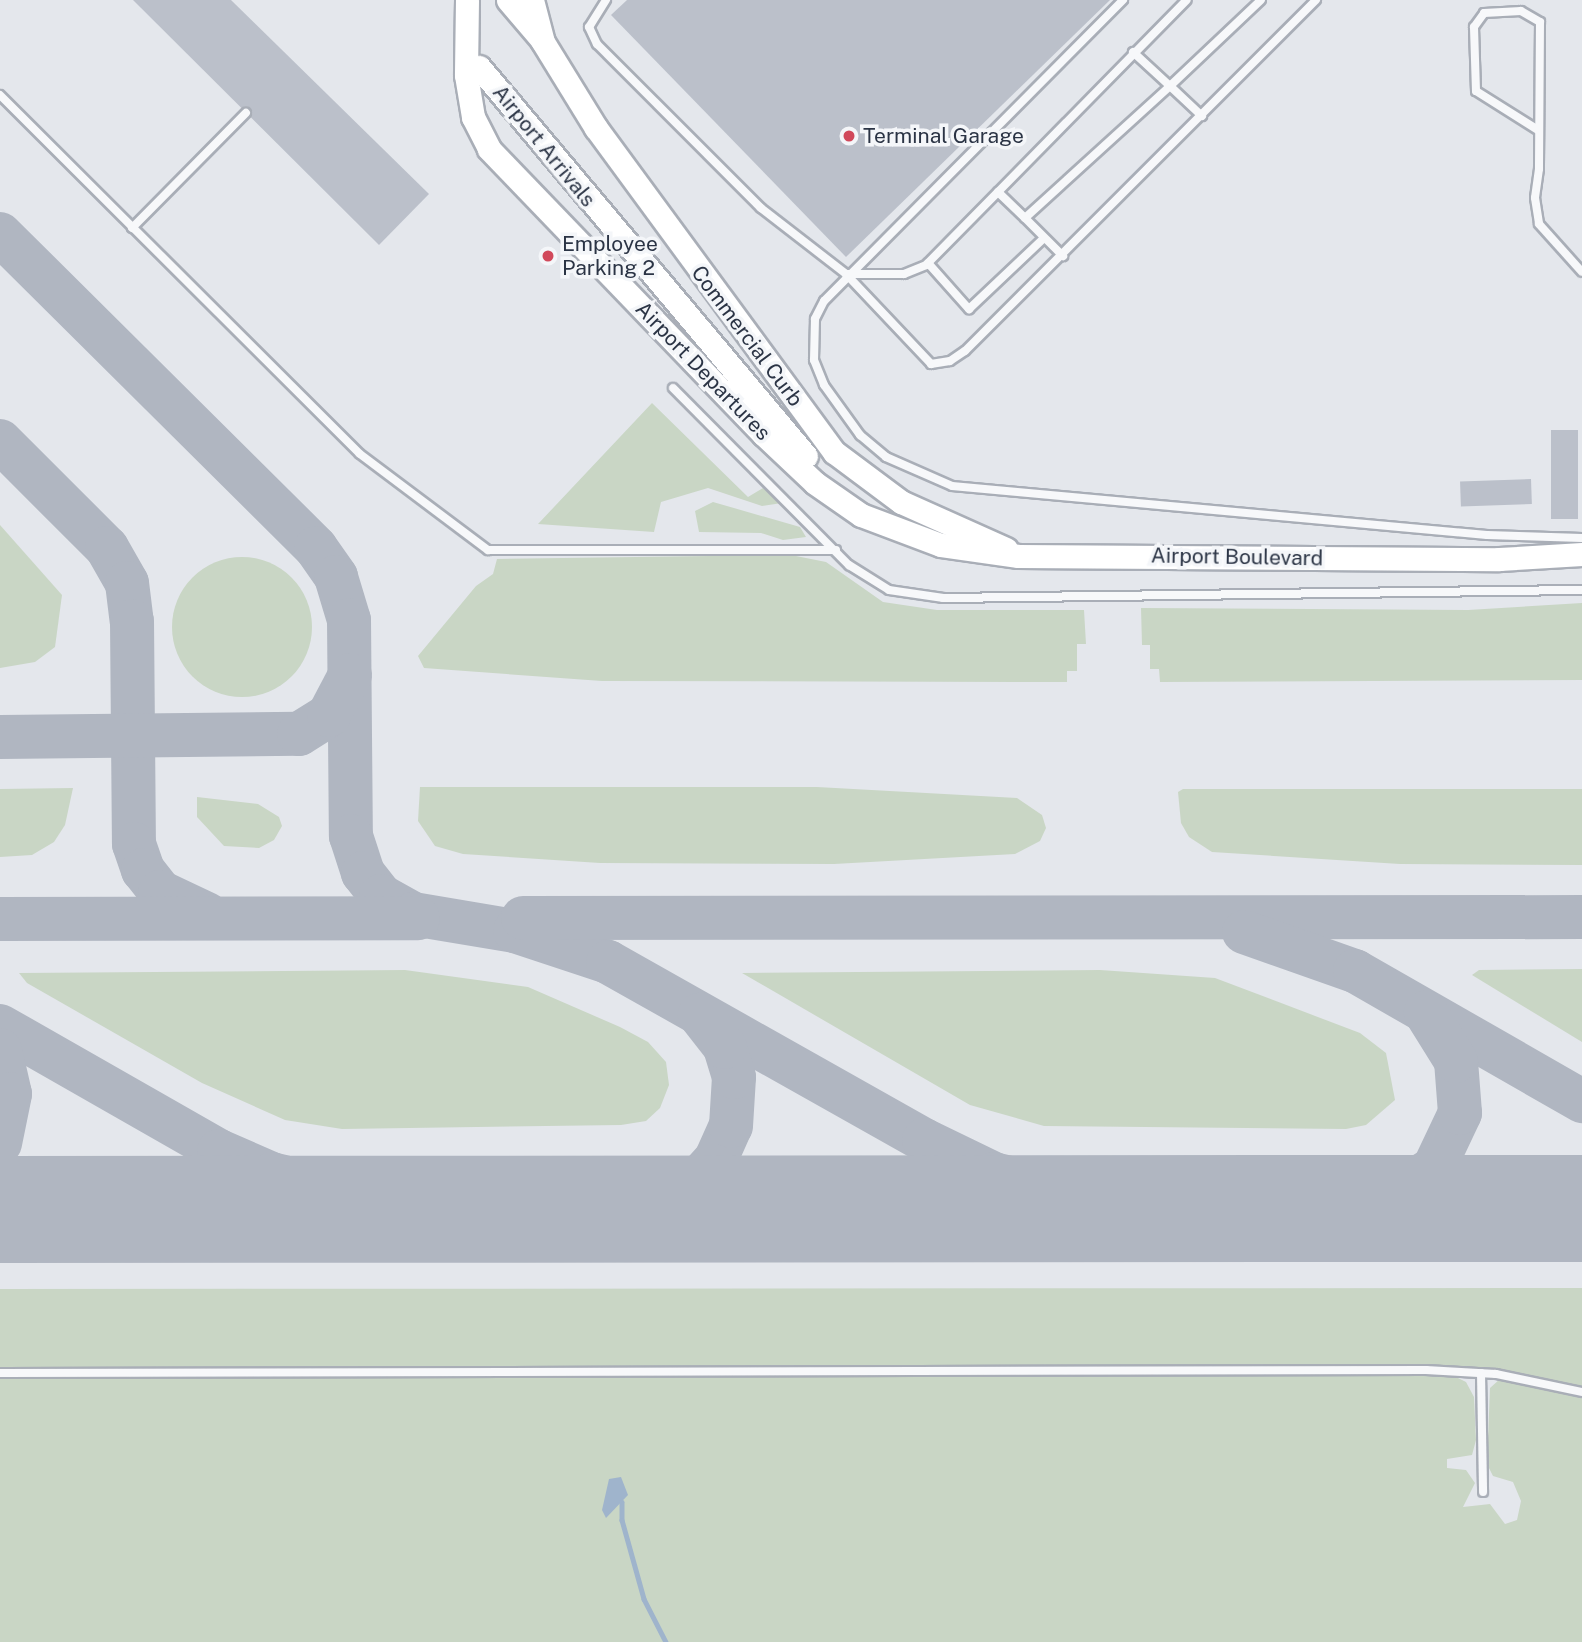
<!DOCTYPE html>
<html>
<head>
<meta charset="utf-8">
<style>
	body { margin:0 }
	#map { position:relative; width:1582px; height:1642px; overflow:hidden; background:#e4e7ec; font-family:"Public Sans",sans-serif }
	div>[style] { position:absolute }
	[style*='--x'] { left:calc(var(--x)*1px); top:calc(var(--y)*1px); width:calc(var(--w)*1px); rotate:calc(var(--a)*1deg) }
	.green>* { inset:0; background:#c9d6c5 }
	.round { border-radius:50% }
	.water>* { inset:0; background:#9fb4cc }
	.stream>* { height:4.5px; margin:-2.25px; padding:0 2.25px; transform-origin:2.25px; border-radius:2.25px; background:#9fb4cc }
	.taxiway>* { height:44px; margin:-22px; padding:0 22px; transform-origin:22px; border-radius:22px; background:#b0b6c1 }
	.runway>* { height:107px; margin:-53.5px; padding:0 53.5px; transform-origin:53.5px; border-radius:53.5px; background:#b0b6c1 }
	.building>* { inset:0; background:#bbc0ca; transform-origin:0 0 }
	.roads { filter:drop-shadow(2px 0 #a9aeb7) drop-shadow(-2px 0 #a9aeb7) drop-shadow(0 2px #a9aeb7) drop-shadow(0 -2px #a9aeb7) }
	.lane>* { height:8px; margin:-4px; padding:0 4px; transform-origin:4px; border-radius:4px; background:#f7f8fa }
	.secondary>* { height:23px; margin:-11.5px; padding:0 11.5px; transform-origin:11.5px; border-radius:11.5px; background:#fff }
	.dots>* { width:19px; height:19px; translate:-50% -50%; box-sizing:border-box; border:4px solid #f4f6f9; border-radius:50% }
	span { translate:-50% -50%; white-space:nowrap; text-align:center; line-height:1.15; -webkit-text-stroke:7px #f4f6f9; paint-order:stroke }
	.poi-label { font-size:21px; color:#2b3445 }
	.left { translate:0 -50%; text-align:left }
	.street-label { font-size:21px; color:#2b3445 }
</style>
</head>
<body>
<div id="map">
	<div class="green">
		<div style="clip-path:polygon(652px 403px,748px 497px,763px 488px,782px 503px,762px 506px,708px 488px,661px 502px,654px 532px,538px 524px)"></div>
		<div style="clip-path:polygon(713px 502px,800px 527px,806px 537px,783px 540px,761px 533px,699px 532px,695px 511px)"></div>
		<div style="clip-path:polygon(0 525px,62px 595px,55px 647px,35px 662px,0 668px)"></div>
		<div style="clip-path:polygon(791px 555px,826px 562px,883px 602px,937px 610px,1084px 610px,1086px 644px,1077px 644px,1077px 671px,1067px 671px,1067px 682px,602px 681px,424px 668px,418px 656px,476px 586px,493px 574px,497px 559px)"></div>
		<div class="round" style="left:172px;top:557px;width:140px;height:140px"></div>
		<div style="clip-path:polygon(1582px 603px,1582px 680px,1160px 682px,1159px 669px,1150px 669px,1150px 645px,1142px 645px,1141px 608px,1468px 610px)"></div>
		<div style="clip-path:polygon(420px 787px,817px 787px,1017px 798px,1042px 815px,1046px 828px,1040px 841px,1015px 854px,834px 864px,600px 863px,463px 854px,435px 846px,418px 821px)"></div>
		<div style="clip-path:polygon(73px 788px,65px 825px,54px 842px,32px 855px,0 857px,0 789px)"></div>
		<div style="clip-path:polygon(1183px 789px,1582px 789px,1582px 865px,1400px 864px,1212px 852px,1189px 837px,1181px 823px,1178px 792px)"></div>
		<div style="clip-path:polygon(197px 797px,258px 804px,279px 817px,282px 826px,274px 840px,259px 848px,224px 846px,197px 817px)"></div>
		<div style="clip-path:polygon(1582px 969px,1582px 1042px,1472px 975px,1479px 970px)"></div>
		<div style="clip-path:polygon(405px 970px,528px 987px,620px 1027px,648px 1042px,666px 1062px,669px 1085px,660px 1108px,646px 1121px,621px 1125px,342px 1129px,285px 1120px,202px 1083px,27px 983px,19px 973px)"></div>
		<div style="clip-path:polygon(1100px 970px,1215px 978px,1360px 1033px,1386px 1053px,1395px 1100px,1366px 1125px,1346px 1129px,1044px 1126px,970px 1105px,742px 973px)"></div>
		<div style="clip-path:polygon(1582px 1288px,1582px 1387px,1487px 1369px,1378px 1365px,0 1369px,0 1289px)"></div>
		<div style="clip-path:polygon(1452px 1375px,1466px 1382px,1474px 1397px,1476px 1440px,1472px 1455px,1447px 1459px,1447px 1468px,1466px 1470px,1475px 1483px,1463px 1507px,1490px 1504px,1505px 1524px,1517px 1520px,1521px 1501px,1513px 1482px,1493px 1476px,1487px 1464px,1490px 1388px,1500px 1379px,1582px 1396px,1582px 1642px,0 1642px,0 1378px)"></div>
	</div>
	<div class="water">
		<div style="clip-path:polygon(621px 1477px,628px 1495px,606px 1518px,602px 1510px,609px 1479px)"></div>
	</div>
	<div class="stream">
		<div style="--x:622;--y:1502;--w:18;--a:90"></div>
		<div style="--x:622;--y:1520;--w:82;--a:74.4"></div>
		<div style="--x:644;--y:1599;--w:48;--a:62.9"></div>
	</div>
	<div class="taxiway">
		<div style="--x:0;--y:234;--w:445;--a:44.8"></div>
		<div style="--x:316;--y:548;--w:35;--a:55"></div>
		<div style="--x:336;--y:577;--w:45;--a:73.2"></div>
		<div style="--x:349;--y:620;--w:216;--a:89.5"></div>
		<div style="--x:351;--y:836;--w:39;--a:72"></div>
		<div style="--x:363;--y:873;--w:29;--a:52"></div>
		<div style="--x:381;--y:896;--w:37;--a:29"></div>
		<div style="--x:413;--y:914;--w:103;--a:9.5"></div>
		<div style="--x:515;--y:931;--w:98;--a:18.4"></div>
		<div style="--x:608;--y:962;--w:363;--a:29.4"></div>
		<div style="--x:924;--y:1140;--w:78;--a:25.9"></div>
		<div style="--x:994;--y:1174;--w:105;--a:13.8"></div>
		<div style="--x:1096;--y:1199;--w:115;--a:4.5"></div>
		<div style="--x:0;--y:441;--w:151;--a:45"></div>
		<div style="--x:107;--y:548;--w:40;--a:60.3"></div>
		<div style="--x:127;--y:583;--w:38;--a:83"></div>
		<div style="--x:132;--y:621;--w:223;--a:89.5"></div>
		<div style="--x:134;--y:844;--w:28;--a:71"></div>
		<div style="--x:143;--y:870;--w:28;--a:52"></div>
		<div style="--x:160;--y:892;--w:52;--a:25.1"></div>
		<div style="--x:0;--y:737;--w:299;--a:-0.6"></div>
		<div style="--x:299;--y:734;--w:36;--a:-32"></div>
		<div style="--x:329;--y:715;--w:45;--a:-62.3"></div>
		<div style="--x:523;--y:918;--w:1059;--a:-0.05"></div>
		<div style="--x:0;--y:919;--w:418;--a:-0.1"></div>
		<div style="--x:1244;--y:932;--w:118;--a:19.4"></div>
		<div style="--x:1355;--y:971;--w:262;--a:29.8"></div>
		<div style="--x:0;--y:1026;--w:252;--a:29.7"></div>
		<div style="--x:219;--y:1151;--w:58;--a:23.5"></div>
		<div style="--x:272;--y:1174;--w:114;--a:13.7"></div>
		<div style="--x:383;--y:1201;--w:121;--a:3.8"></div>
		<div style="--x:0;--y:1050;--w:45;--a:77.2"></div>
		<div style="--x:10;--y:1094;--w:50;--a:101.5"></div>
		<div style="--x:1384;--y:1199;--w:59;--a:-31.8"></div>
		<div style="--x:1434;--y:1168;--w:61;--a:-64.7"></div>
		<div style="--x:1460;--y:1113;--w:52;--a:-94.4"></div>
		<div style="--x:1456;--y:1061;--w:57;--a:-122"></div>
		<div style="--x:1219;--y:1208;--w:363;--a:-2.4"></div>
		<div style="--x:576;--y:1209;--w:91;--a:-7.6"></div>
		<div style="--x:666;--y:1197;--w:38;--a:-30"></div>
		<div style="--x:699;--y:1178;--w:25;--a:-48"></div>
		<div style="--x:716;--y:1159;--w:36;--a:-66"></div>
		<div style="--x:731;--y:1126;--w:49;--a:-86.5"></div>
		<div style="--x:734;--y:1077;--w:31;--a:-107"></div>
		<div style="--x:725;--y:1047;--w:41;--a:-128"></div>
	</div>
	<div class="runway">
		<div style="--x:0;--y:1209;--w:1582;--a:-0.04"></div>
	</div>
	<div class="building">
		<div style="clip-path:polygon(133px 0,231px 0,429px 194px,379px 245px)"></div>
		<div style="clip-path:polygon(627px 0,1110px 0,846px 257px,611px 15px)"></div>
		<div style="left:1551px;top:430px;width:27px;height:89px"></div>
		<div style="left:1531px;top:479px;width:25px;height:71px;rotate:88deg"></div>
	</div>
	<div class="roads">
		<div class="lane">
			<div style="--x:606;--y:0;--w:32;--a:122"></div>
			<div style="--x:589;--y:27;--w:19;--a:65"></div>
			<div style="--x:597;--y:44;--w:232;--a:45"></div>
			<div style="--x:761;--y:208;--w:108;--a:37.8"></div>
			<div style="--x:846;--y:274;--w:124;--a:46.6"></div>
			<div style="--x:931;--y:364;--w:19;--a:-9"></div>
			<div style="--x:950;--y:361;--w:18;--a:-34"></div>
			<div style="--x:965;--y:351;--w:496;--a:-45"></div>
			<div style="--x:1123;--y:0;--w:424;--a:134.8"></div>
			<div style="--x:824;--y:301;--w:20;--a:117"></div>
			<div style="--x:815;--y:319;--w:41;--a:91.4"></div>
			<div style="--x:814;--y:360;--w:27;--a:68"></div>
			<div style="--x:824;--y:385;--w:62;--a:54.2"></div>
			<div style="--x:860;--y:435;--w:34;--a:40"></div>
			<div style="--x:886;--y:457;--w:72;--a:23.7"></div>
			<div style="--x:952;--y:486;--w:537;--a:5.23"></div>
			<div style="--x:1487;--y:535;--w:95;--a:1.8"></div>
			<div style="--x:1133;--y:52;--w:50;--a:42.6"></div>
			<div style="--x:1170;--y:86;--w:125;--a:-43.4"></div>
			<div style="--x:0;--y:95;--w:508;--a:44.92"></div>
			<div style="--x:360;--y:454;--w:160;--a:36.9"></div>
			<div style="--x:488;--y:550;--w:348;--a:0"></div>
			<div style="--x:1538;--y:130;--w:73;--a:-147.8"></div>
			<div style="--x:1476;--y:91;--w:64;--a:-91.8"></div>
			<div style="--x:1474;--y:27;--w:17;--a:-54"></div>
			<div style="--x:1484;--y:13;--w:37;--a:-3"></div>
			<div style="--x:1521;--y:11;--w:22;--a:30"></div>
			<div style="--x:1540;--y:22;--w:147;--a:90.4"></div>
			<div style="--x:1539;--y:169;--w:29;--a:98"></div>
			<div style="--x:1535;--y:198;--w:26;--a:81"></div>
			<div style="--x:1539;--y:224;--w:64;--a:48.1"></div>
			<div style="--x:998;--y:192;--w:269;--a:-45.5"></div>
			<div style="--x:1025;--y:218;--w:54;--a:45"></div>
			<div style="--x:132;--y:228;--w:162;--a:-45.3"></div>
			<div style="--x:928;--y:263;--w:62;--a:48.3"></div>
			<div style="--x:969;--y:309;--w:102;--a:-43.4"></div>
			<div style="--x:846;--y:274;--w:58;--a:0"></div>
			<div style="--x:904;--y:274;--w:24;--a:-22"></div>
			<div style="--x:926;--y:265;--w:103;--a:-45.4"></div>
			<div style="--x:998;--y:192;--w:37;--a:44"></div>
			<div style="--x:1025;--y:218;--w:196;--a:-42.3"></div>
			<div style="--x:1170;--y:86;--w:44;--a:43.2"></div>
			<div style="--x:673;--y:388;--w:250;--a:45.2"></div>
			<div style="--x:849;--y:565;--w:47;--a:32"></div>
			<div style="--x:889;--y:590;--w:55;--a:8.4"></div>
			<div style="--x:943;--y:598;--w:639;--a:-0.72"></div>
			<div style="--x:0;--y:1373;--w:1426;--a:-0.12"></div>
			<div style="--x:1426;--y:1370;--w:70;--a:3.3"></div>
			<div style="--x:1496;--y:1374;--w:88;--a:11.8"></div>
			<div style="--x:1481;--y:1373;--w:119;--a:89"></div>
		</div>
		<div class="secondary">
			<div style="--x:467;--y:0;--w:75;--a:90.8"></div>
			<div style="--x:466;--y:75;--w:43;--a:80.5"></div>
			<div style="--x:473;--y:117;--w:36;--a:63"></div>
			<div style="--x:489;--y:149;--w:395;--a:46.1"></div>
			<div style="--x:763;--y:434;--w:71;--a:43.3"></div>
			<div style="--x:815;--y:483;--w:56;--a:34.8"></div>
			<div style="--x:861;--y:515;--w:85;--a:20.6"></div>
			<div style="--x:941;--y:545;--w:78;--a:8.1"></div>
			<div style="--x:1018;--y:556;--w:481;--a:0.4"></div>
			<div style="--x:1499;--y:559;--w:83;--a:-3.4"></div>
			<div style="--x:508;--y:0;--w:52;--a:49.6"></div>
			<div style="--x:532;--y:0;--w:43;--a:75.3"></div>
			<div style="--x:543;--y:42;--w:101;--a:58.4"></div>
			<div style="--x:596;--y:128;--w:402;--a:53.7"></div>
			<div style="--x:834;--y:452;--w:84;--a:36.7"></div>
			<div style="--x:901;--y:502;--w:115;--a:24.1"></div>
			<div style="--x:479;--y:67;--w:508;--a:49.95"></div>
		</div>
	</div>
	<div class="dots">
		<div style="left:849px;top:136px;background:#d1495b"></div>
		<div style="left:548px;top:256px;background:#d1495b"></div>
	</div>
	<div class="poi-label">
		<span class="left" style="left:863px;top:136px">Terminal Garage</span>
		<span class="left" style="left:562px;top:256px">Employee<br>Parking 2</span>
	</div>
	<div class="street-label">
		<span style="left:544px;top:146px;rotate:51deg">Airport Arrivals</span>
		<span style="left:747px;top:336px;rotate:53deg">Commercial Curb</span>
		<span style="left:703px;top:371px;rotate:46deg">Airport Departures</span>
		<span style="left:1237px;top:557px;rotate:1deg">Airport Boulevard</span>
	</div>
</div>
</body>
</html>
